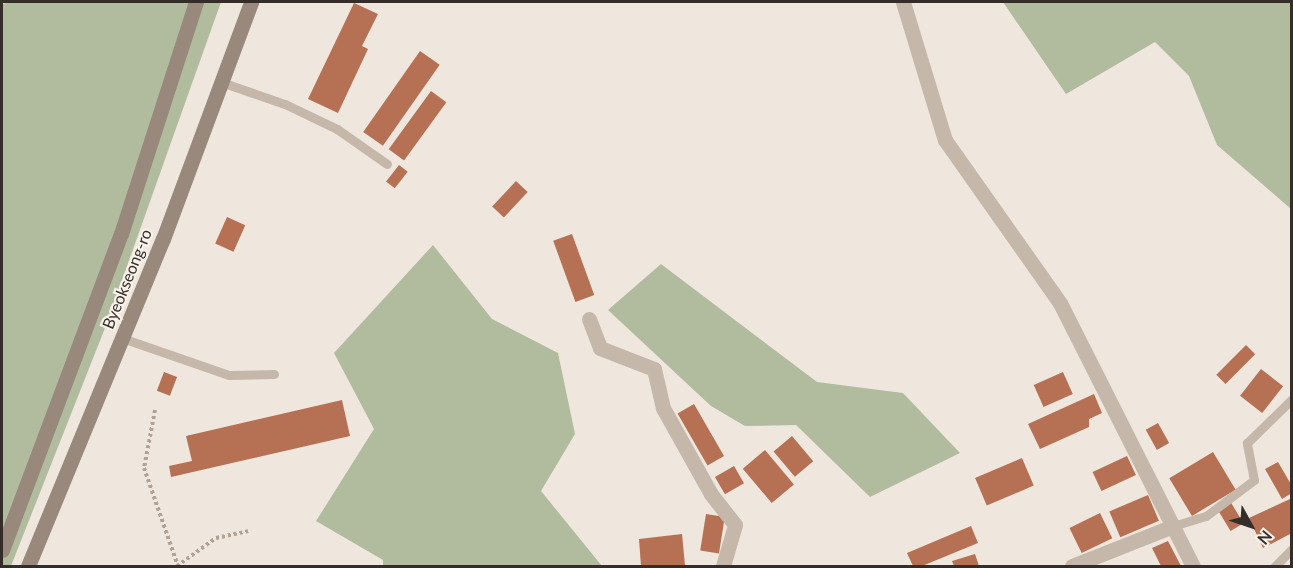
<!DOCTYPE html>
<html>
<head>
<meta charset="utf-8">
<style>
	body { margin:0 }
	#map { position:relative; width:1293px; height:568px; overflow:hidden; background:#efe7dd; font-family:Lato,sans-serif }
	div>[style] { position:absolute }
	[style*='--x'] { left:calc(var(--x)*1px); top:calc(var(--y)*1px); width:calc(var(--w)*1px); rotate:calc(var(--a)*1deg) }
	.green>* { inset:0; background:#b1bc9f }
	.building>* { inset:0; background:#b67054; transform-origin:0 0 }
	.path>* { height:4px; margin-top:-2px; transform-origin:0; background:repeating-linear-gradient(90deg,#b1a295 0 3px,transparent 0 6px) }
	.service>* { height:9px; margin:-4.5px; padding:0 4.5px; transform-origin:4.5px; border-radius:4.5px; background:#c5b8ab }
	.minor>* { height:15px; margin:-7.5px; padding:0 7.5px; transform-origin:7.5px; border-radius:7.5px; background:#c5b8ab }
	.secondary>* { height:15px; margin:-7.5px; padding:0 7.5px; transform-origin:7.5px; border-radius:7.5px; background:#99887c }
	span { translate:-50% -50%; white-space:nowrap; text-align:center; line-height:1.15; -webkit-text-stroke:4.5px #f7f1e9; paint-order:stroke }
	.street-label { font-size:16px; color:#342d29 }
	.frame { position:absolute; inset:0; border:3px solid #342d29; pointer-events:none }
	.north { position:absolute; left:1221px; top:496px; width:60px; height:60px; -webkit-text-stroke:4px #f7f1e9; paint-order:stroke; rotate:130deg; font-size:16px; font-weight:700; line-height:24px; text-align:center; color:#342d29 }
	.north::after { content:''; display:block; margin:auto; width:21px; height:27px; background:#342d29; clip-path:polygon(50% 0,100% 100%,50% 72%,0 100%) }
</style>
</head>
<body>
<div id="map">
	<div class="green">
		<div style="clip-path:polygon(11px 2px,221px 2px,105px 328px,11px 566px,2px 566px,2px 4px)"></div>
		<div style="clip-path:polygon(1003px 2px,1291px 2px,1291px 209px,1217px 145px,1189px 76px,1155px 42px,1066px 94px)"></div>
		<div style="clip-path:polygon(433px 245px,492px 319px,558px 353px,575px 434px,541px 491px,602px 566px,383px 566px,383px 560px,316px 521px,374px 429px,334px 353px)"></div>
		<div style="clip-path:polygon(661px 264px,817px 382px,903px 393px,960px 453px,870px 497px,796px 425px,745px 426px,711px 406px,608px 310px)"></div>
	</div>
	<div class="building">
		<div style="clip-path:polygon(354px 3px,378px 14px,362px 46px,368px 49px,338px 113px,308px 99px)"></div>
		<div style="left:420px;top:51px;width:24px;height:99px;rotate:35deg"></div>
		<div style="left:431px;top:91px;width:19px;height:72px;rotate:36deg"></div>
		<div style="left:399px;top:165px;width:11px;height:21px;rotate:38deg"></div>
		<div style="left:516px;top:181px;width:16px;height:35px;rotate:43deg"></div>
		<div style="left:227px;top:217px;width:20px;height:29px;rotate:24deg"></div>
		<div style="left:572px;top:234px;width:65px;height:20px;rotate:70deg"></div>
		<div style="left:1246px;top:345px;width:13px;height:42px;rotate:45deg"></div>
		<div style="left:1261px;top:369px;width:28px;height:34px;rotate:38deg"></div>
		<div style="left:164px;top:372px;width:14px;height:20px;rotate:21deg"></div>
		<div style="left:1063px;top:372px;width:24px;height:32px;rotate:66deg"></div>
		<div style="clip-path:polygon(1094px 394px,1102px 413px,1089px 419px,1089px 427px,1040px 449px,1028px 424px)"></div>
		<div style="clip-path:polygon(342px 400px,350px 436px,171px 477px,169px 466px,192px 461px,186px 436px)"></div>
		<div style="left:694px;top:404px;width:60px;height:19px;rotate:60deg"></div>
		<div style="left:1158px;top:423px;width:23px;height:14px;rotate:61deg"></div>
		<div style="left:792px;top:436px;width:33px;height:24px;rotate:50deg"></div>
		<div style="left:765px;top:450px;width:45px;height:29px;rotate:50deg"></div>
		<div style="left:1213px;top:452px;width:44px;height:51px;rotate:59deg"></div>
		<div style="left:1127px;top:456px;width:21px;height:38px;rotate:65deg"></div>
		<div style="left:1022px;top:458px;width:30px;height:51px;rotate:67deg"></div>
		<div style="clip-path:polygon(1278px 462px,1292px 486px,1292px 493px,1282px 499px,1265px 469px)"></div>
		<div style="left:734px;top:466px;width:20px;height:22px;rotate:60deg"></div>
		<div style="left:1148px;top:495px;width:28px;height:42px;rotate:67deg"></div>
		<div style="clip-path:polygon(1290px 499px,1292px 533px,1263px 548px,1249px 518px)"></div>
		<div style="left:1230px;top:501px;width:26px;height:15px;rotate:59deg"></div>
		<div style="left:1100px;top:513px;width:28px;height:34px;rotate:64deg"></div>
		<div style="left:706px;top:514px;width:19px;height:37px;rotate:9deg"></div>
		<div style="clip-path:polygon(971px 526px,978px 543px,922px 566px,913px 566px,907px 553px)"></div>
		<div style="clip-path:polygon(682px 534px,685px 566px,641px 566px,639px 539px)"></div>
		<div style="clip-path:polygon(1168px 541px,1181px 566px,1161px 566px,1152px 548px)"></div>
		<div style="clip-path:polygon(975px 554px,979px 566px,954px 566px,952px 561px)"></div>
	</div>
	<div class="path">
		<div style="--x:155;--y:410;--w:59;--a:100.7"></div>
		<div style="--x:144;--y:468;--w:104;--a:70.9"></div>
		<div style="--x:177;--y:566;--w:48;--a:-35.7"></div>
		<div style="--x:216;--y:538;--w:33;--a:-12"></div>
	</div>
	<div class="service">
		<div style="--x:221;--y:82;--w:68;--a:19"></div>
		<div style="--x:285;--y:104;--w:58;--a:25.7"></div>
		<div style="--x:337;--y:129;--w:61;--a:35"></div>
		<div style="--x:122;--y:338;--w:113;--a:19.1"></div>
		<div style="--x:229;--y:375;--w:45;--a:-1.3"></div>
		<div style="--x:1173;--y:526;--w:34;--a:-17"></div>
		<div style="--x:1206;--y:516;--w:60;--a:-36.9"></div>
		<div style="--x:1254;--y:480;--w:38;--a:-101"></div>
		<div style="--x:1247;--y:443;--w:63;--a:-44.4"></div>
		<div style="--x:1275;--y:566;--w:24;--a:-45"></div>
	</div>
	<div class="minor">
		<div style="--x:903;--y:2;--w:144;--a:73.1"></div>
		<div style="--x:945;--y:140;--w:199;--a:54.8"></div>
		<div style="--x:1060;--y:303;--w:295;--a:63.2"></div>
		<div style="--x:589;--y:319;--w:31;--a:69"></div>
		<div style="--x:600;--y:348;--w:58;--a:21.3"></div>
		<div style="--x:654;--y:369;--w:40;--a:77"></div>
		<div style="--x:663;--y:408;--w:98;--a:60.8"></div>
		<div style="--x:711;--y:494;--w:39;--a:52"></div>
		<div style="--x:735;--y:525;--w:43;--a:106.3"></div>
		<div style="--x:1072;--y:566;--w:109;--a:-21.6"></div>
	</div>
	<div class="secondary">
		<div style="--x:2;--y:550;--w:338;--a:-69.4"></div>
		<div style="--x:121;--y:234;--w:244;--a:-72.1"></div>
		<div style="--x:28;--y:566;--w:354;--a:-67.6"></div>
		<div style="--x:163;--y:239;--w:253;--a:-69.6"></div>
	</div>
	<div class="street-label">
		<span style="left:127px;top:279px;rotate:-68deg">Byeokseong-ro</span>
	</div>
	<div class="frame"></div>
	<div class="north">N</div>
</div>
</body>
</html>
